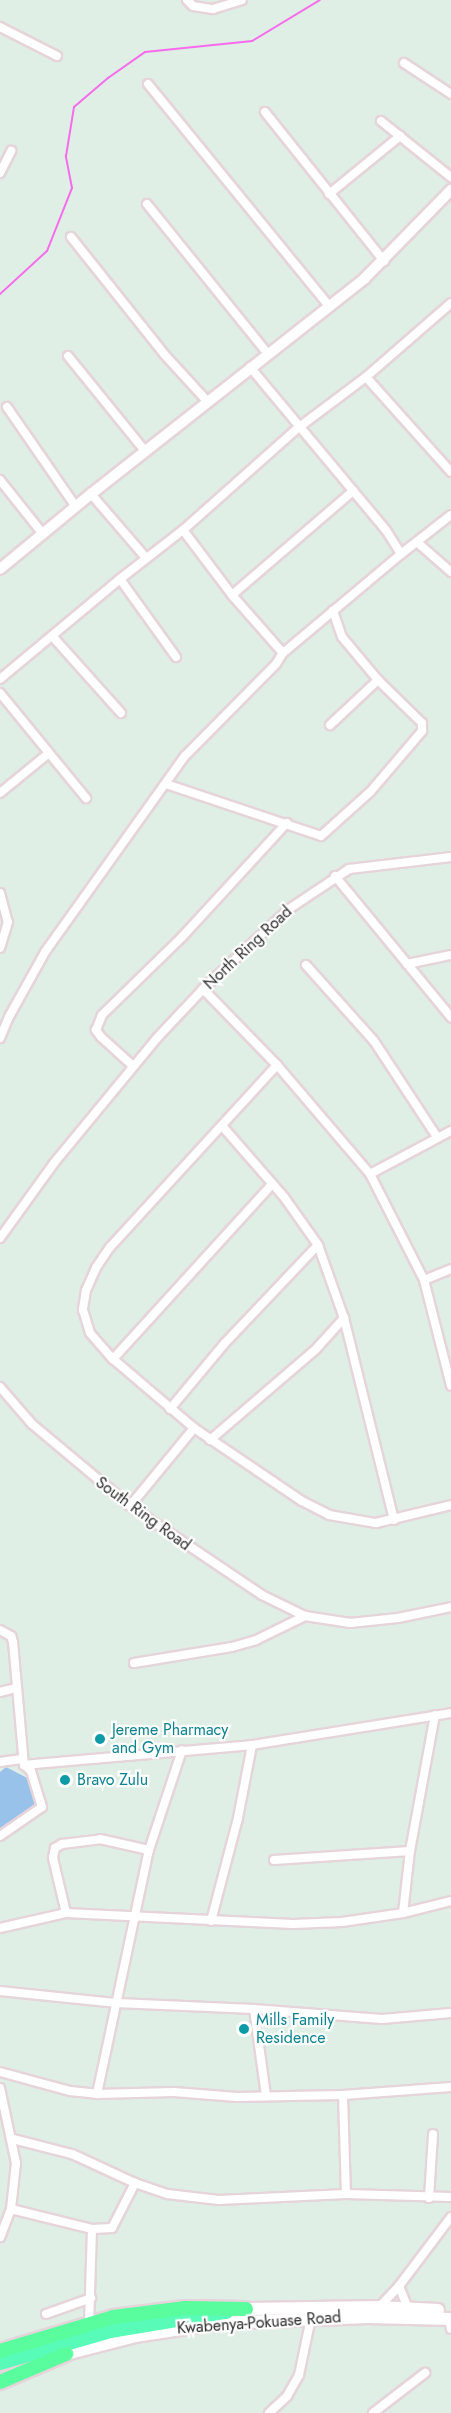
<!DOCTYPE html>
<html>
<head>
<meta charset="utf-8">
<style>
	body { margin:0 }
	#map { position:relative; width:451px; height:2413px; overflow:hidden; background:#dfefe5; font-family:Jost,sans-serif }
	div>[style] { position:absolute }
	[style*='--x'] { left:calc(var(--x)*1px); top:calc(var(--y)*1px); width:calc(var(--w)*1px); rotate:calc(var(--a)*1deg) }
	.green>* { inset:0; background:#98c2e9 }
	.stream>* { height:2px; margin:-1px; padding:0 1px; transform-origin:1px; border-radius:1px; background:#f76bec }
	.roads { filter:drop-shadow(2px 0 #e6d4db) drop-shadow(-2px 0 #e6d4db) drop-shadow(0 2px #e6d4db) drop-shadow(0 -2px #e6d4db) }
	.minor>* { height:8px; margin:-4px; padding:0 4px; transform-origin:4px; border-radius:4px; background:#fff }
	.tertiary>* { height:10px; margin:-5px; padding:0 5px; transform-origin:5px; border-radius:5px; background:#fff }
	.secondary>* { height:12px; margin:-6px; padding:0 6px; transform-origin:6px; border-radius:6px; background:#fff }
	.primary>* { height:14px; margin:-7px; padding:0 7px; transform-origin:7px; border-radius:7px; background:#58fbb7 }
	.trunk>* { height:14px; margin:-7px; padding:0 7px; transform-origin:7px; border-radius:7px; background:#59fd9d }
	.dots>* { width:16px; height:16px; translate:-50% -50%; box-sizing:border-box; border:3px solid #fff; border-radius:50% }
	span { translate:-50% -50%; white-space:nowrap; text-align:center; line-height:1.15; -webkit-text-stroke:4.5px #fff; paint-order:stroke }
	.street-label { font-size:16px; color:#2d2d2d }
	.culture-label { font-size:16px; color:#0d838f }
	.left { translate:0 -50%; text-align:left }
</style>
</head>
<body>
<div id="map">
	<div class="green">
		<div style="clip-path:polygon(6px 1767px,33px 1781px,39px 1807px,0 1834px,0 1772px)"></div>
	</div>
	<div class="stream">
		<div style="--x:0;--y:294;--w:64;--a:-42.5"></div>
		<div style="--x:47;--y:251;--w:68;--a:-68.4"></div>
		<div style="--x:72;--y:188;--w:33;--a:-101"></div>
		<div style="--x:66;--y:156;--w:50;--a:-80.7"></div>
		<div style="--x:74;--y:107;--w:45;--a:-40.5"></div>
		<div style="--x:108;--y:78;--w:45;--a:-35.1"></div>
		<div style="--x:145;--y:52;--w:108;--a:-5.9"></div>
		<div style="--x:252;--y:41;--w:79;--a:-31.1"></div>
	</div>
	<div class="roads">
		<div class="minor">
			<div style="--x:187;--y:0;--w:8;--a:45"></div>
			<div style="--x:193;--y:6;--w:20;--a:9"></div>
			<div style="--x:213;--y:9;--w:30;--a:-17"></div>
			<div style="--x:0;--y:27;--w:64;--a:27"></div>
			<div style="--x:404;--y:63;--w:56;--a:33.4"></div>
			<div style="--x:148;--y:84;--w:286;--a:50.8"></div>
			<div style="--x:265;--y:112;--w:191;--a:51.4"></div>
			<div style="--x:381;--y:121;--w:90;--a:38.7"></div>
			<div style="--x:0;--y:173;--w:25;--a:-63"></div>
			<div style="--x:329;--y:194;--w:92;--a:-39.2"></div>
			<div style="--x:147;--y:204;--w:193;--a:51.1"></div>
			<div style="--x:71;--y:237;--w:149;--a:51.5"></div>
			<div style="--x:164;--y:354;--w:64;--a:47.5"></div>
			<div style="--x:68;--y:356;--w:122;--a:51"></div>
			<div style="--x:250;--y:367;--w:212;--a:50.2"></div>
			<div style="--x:386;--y:530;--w:28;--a:58"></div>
			<div style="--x:401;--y:554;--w:63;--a:-38"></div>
			<div style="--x:366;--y:377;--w:113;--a:-41"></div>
			<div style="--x:7;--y:407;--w:121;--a:55.4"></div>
			<div style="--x:0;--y:480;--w:69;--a:51.5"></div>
			<div style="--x:91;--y:494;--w:84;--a:49.3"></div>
			<div style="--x:183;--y:530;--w:81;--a:53"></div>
			<div style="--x:232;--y:595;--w:77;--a:48.7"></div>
			<div style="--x:283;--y:653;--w:154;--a:-40"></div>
			<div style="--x:418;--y:543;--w:44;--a:41.3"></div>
			<div style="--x:120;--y:579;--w:96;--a:54.3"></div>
			<div style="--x:232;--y:595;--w:160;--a:-40.7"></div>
			<div style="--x:53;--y:637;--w:102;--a:48.2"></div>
			<div style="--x:0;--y:679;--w:156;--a:-39.8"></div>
			<div style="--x:120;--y:579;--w:80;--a:-37.9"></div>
			<div style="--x:183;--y:530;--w:154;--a:-41.6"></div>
			<div style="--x:298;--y:428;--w:85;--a:-36.9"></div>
			<div style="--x:366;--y:377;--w:127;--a:48.2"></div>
			<div style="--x:0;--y:693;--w:136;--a:50.7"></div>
			<div style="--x:330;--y:725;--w:66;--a:-43.2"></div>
			<div style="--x:166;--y:784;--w:163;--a:18.5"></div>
			<div style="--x:321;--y:836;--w:67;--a:-42"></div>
			<div style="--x:371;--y:791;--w:79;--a:-49.6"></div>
			<div style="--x:422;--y:731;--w:8;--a:-90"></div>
			<div style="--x:422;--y:723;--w:62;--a:-135.7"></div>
			<div style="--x:378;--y:680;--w:56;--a:-129.9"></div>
			<div style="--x:342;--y:637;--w:28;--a:-109"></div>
			<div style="--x:0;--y:793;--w:63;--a:-39.2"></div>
			<div style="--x:335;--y:876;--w:183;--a:50.6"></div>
			<div style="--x:0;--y:893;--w:30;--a:75"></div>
			<div style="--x:8;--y:922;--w:27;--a:107"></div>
			<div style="--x:407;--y:964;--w:45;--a:-11.6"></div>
			<div style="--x:306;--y:965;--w:102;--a:48.2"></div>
			<div style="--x:374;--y:1041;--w:115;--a:56.7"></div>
			<div style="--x:203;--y:989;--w:106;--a:45.8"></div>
			<div style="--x:277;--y:1065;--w:143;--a:49.5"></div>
			<div style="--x:370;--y:1174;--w:119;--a:63"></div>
			<div style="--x:424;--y:1280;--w:109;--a:75.7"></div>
			<div style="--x:0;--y:1038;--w:25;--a:-67"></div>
			<div style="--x:10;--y:1015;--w:72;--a:-60.9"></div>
			<div style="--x:45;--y:952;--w:241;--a:-54.5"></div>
			<div style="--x:185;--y:756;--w:129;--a:-45.3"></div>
			<div style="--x:276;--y:664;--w:13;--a:-58"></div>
			<div style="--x:277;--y:1065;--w:247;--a:132.5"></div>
			<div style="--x:110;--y:1247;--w:25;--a:124"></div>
			<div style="--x:96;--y:1268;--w:24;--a:114"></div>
			<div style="--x:86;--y:1290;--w:20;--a:99"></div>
			<div style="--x:83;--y:1310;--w:24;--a:73"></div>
			<div style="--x:90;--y:1333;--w:35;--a:49"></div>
			<div style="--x:113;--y:1359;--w:106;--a:40.4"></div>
			<div style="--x:194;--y:1428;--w:130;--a:34.1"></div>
			<div style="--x:302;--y:1501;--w:30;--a:27"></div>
			<div style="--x:329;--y:1515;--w:48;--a:9.7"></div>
			<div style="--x:376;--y:1523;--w:77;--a:-13.5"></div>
			<div style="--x:133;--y:1066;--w:43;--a:-137.8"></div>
			<div style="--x:101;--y:1037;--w:9;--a:-126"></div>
			<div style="--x:96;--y:1030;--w:16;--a:-68"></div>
			<div style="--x:102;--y:1015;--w:112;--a:-44.3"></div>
			<div style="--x:182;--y:937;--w:155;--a:-47.4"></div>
			<div style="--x:223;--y:1127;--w:93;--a:48.9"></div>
			<div style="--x:284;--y:1197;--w:59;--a:54.7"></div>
			<div style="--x:318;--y:1245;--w:77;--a:70.4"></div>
			<div style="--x:344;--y:1318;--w:208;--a:76.1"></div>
			<div style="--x:370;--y:1174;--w:92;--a:-28"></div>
			<div style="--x:0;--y:1238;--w:92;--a:-54.2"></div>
			<div style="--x:54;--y:1163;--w:162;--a:-50.5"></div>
			<div style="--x:157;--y:1038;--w:67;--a:-46.8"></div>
			<div style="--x:203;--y:989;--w:117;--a:-42.9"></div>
			<div style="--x:289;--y:909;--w:72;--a:-33.7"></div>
			<div style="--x:349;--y:869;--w:103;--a:-6.7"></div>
			<div style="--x:424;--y:1280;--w:29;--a:-22"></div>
			<div style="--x:113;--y:1359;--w:236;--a:-47.7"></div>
			<div style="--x:0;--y:1387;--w:49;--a:49.1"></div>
			<div style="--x:32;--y:1424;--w:128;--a:39.9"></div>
			<div style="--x:130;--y:1506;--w:159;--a:34"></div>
			<div style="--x:262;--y:1595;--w:48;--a:26"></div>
			<div style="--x:305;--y:1616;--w:46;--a:8.8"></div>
			<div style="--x:350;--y:1623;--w:48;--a:-5.9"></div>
			<div style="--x:398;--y:1618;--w:54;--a:-11.7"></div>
			<div style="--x:170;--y:1409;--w:86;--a:-50.2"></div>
			<div style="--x:225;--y:1343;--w:135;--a:-46.5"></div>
			<div style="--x:210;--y:1440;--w:140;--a:-40.6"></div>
			<div style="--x:316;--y:1349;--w:42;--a:-47.9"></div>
			<div style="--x:130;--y:1506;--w:101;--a:-50.6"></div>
			<div style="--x:0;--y:1630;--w:13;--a:29"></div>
			<div style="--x:11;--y:1636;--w:6;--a:72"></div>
			<div style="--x:13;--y:1642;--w:123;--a:84.9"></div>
			<div style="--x:134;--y:1663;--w:99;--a:-9.3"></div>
			<div style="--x:232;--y:1647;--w:25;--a:-16"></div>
			<div style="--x:256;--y:1640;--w:55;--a:-26.1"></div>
			<div style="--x:0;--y:1692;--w:16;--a:-14"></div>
			<div style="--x:0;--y:1762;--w:22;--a:-8"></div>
			<div style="--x:0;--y:1836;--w:51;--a:-34.6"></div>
			<div style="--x:42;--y:1807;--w:38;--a:-107"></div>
			<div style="--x:31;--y:1771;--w:9;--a:-139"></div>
			<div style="--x:24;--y:1765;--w:229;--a:-5"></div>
			<div style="--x:252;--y:1745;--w:202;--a:-9.1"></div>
			<div style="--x:274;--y:1860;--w:136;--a:-3.8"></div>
			<div style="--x:66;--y:1913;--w:57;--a:-103.3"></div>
			<div style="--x:53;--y:1858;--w:10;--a:-79"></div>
			<div style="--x:55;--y:1848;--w:8;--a:-30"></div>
			<div style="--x:62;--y:1844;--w:38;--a:-7"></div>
			<div style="--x:100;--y:1839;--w:50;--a:12.7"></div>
			<div style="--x:403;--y:1913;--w:62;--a:-83.6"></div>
			<div style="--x:410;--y:1851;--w:138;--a:-79.6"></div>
			<div style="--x:211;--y:1921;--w:106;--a:-75.3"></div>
			<div style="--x:238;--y:1818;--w:74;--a:-79.1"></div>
			<div style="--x:0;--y:1928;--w:68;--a:-12.8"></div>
			<div style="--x:66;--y:1913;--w:227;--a:2.8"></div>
			<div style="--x:293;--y:1924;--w:49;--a:-2.3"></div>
			<div style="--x:342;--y:1922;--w:62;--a:-8.4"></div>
			<div style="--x:403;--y:1913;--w:49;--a:-14"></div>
			<div style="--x:0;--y:1991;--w:118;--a:5.9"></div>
			<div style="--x:117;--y:2003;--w:137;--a:2.5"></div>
			<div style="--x:254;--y:2009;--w:128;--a:4.5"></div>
			<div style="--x:382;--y:2019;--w:69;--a:-5"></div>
			<div style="--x:254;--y:2009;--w:88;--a:82.1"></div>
			<div style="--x:0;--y:2072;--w:73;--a:15.2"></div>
			<div style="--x:70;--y:2091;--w:27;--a:6"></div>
			<div style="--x:97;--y:2094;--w:77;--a:-1.5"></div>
			<div style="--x:174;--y:2092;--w:63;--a:4.5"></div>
			<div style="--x:237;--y:2097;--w:106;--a:-1.1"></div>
			<div style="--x:343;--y:2095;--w:108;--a:-4.2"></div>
			<div style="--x:0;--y:2088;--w:77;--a:78"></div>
			<div style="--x:16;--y:2163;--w:46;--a:96.2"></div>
			<div style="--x:11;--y:2209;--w:30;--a:111"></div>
			<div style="--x:97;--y:2094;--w:249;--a:-78"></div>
			<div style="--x:149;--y:1850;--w:105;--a:-71.7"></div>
			<div style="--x:343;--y:2095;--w:99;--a:88.3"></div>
			<div style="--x:13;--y:2139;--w:61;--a:14.3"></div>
			<div style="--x:72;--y:2154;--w:69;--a:24.7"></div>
			<div style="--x:135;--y:2183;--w:34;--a:19"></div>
			<div style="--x:167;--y:2194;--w:52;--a:6.6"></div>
			<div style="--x:219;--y:2200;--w:127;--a:-2.7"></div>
			<div style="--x:346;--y:2194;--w:105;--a:1.6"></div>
			<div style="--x:429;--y:2198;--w:64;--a:-86.4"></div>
			<div style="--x:11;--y:2209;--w:83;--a:13.9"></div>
			<div style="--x:92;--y:2229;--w:93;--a:91.8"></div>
			<div style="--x:92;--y:2229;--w:20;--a:-3"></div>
			<div style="--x:112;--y:2228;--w:51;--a:-62.9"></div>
			<div style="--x:399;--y:2286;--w:29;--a:68"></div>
			<div style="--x:379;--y:2307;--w:29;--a:-46"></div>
			<div style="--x:399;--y:2286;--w:86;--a:-53"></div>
			<div style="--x:46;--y:2314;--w:48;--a:-19.6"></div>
			<div style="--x:449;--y:2319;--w:10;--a:79"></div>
			<div style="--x:269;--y:2413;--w:25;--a:-43"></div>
			<div style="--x:287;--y:2396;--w:24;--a:-60"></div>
			<div style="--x:299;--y:2375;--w:58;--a:-78.1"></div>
			<div style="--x:373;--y:2413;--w:66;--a:-37.6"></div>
		</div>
		<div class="tertiary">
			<div style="--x:0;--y:569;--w:118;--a:-39.5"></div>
			<div style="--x:91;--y:494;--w:349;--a:-38.2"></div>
			<div style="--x:365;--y:278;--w:123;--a:-45.7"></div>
		</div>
		<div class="secondary">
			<div style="--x:246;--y:2309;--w:133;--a:-0.9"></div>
			<div style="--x:379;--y:2307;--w:59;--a:2.9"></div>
			<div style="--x:66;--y:2354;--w:71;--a:-14.6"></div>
			<div style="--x:135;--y:2336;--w:86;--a:-8.7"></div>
			<div style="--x:220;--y:2323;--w:148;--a:-2.3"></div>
			<div style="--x:368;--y:2317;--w:83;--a:1.4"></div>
		</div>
		<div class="primary">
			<div style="--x:0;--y:2363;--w:115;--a:-16.2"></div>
			<div style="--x:110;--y:2331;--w:118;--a:-9.3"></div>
		</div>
		<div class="trunk">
			<div style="--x:0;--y:2351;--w:118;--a:-16.7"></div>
			<div style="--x:113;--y:2317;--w:73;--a:-7.1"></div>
			<div style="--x:185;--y:2308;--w:61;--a:0.9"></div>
			<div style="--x:0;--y:2382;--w:72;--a:-23"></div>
		</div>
	</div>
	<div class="dots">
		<div style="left:100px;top:1739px;background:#0f9aa8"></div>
		<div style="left:65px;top:1780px;background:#0f9aa8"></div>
		<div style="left:244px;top:2029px;background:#0f9aa8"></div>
	</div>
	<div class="street-label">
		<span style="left:248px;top:948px;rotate:-43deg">North Ring Road</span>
		<span style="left:143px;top:1514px;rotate:36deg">South Ring Road</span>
		<span style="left:259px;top:2323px;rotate:-4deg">Kwabenya-Pokuase Road</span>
	</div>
	<div class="culture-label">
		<span class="left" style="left:112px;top:1739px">Jereme Pharmacy<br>and Gym</span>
		<span class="left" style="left:77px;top:1780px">Bravo Zulu</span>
		<span class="left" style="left:256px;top:2029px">Mills Family<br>Residence</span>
	</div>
</div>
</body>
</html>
